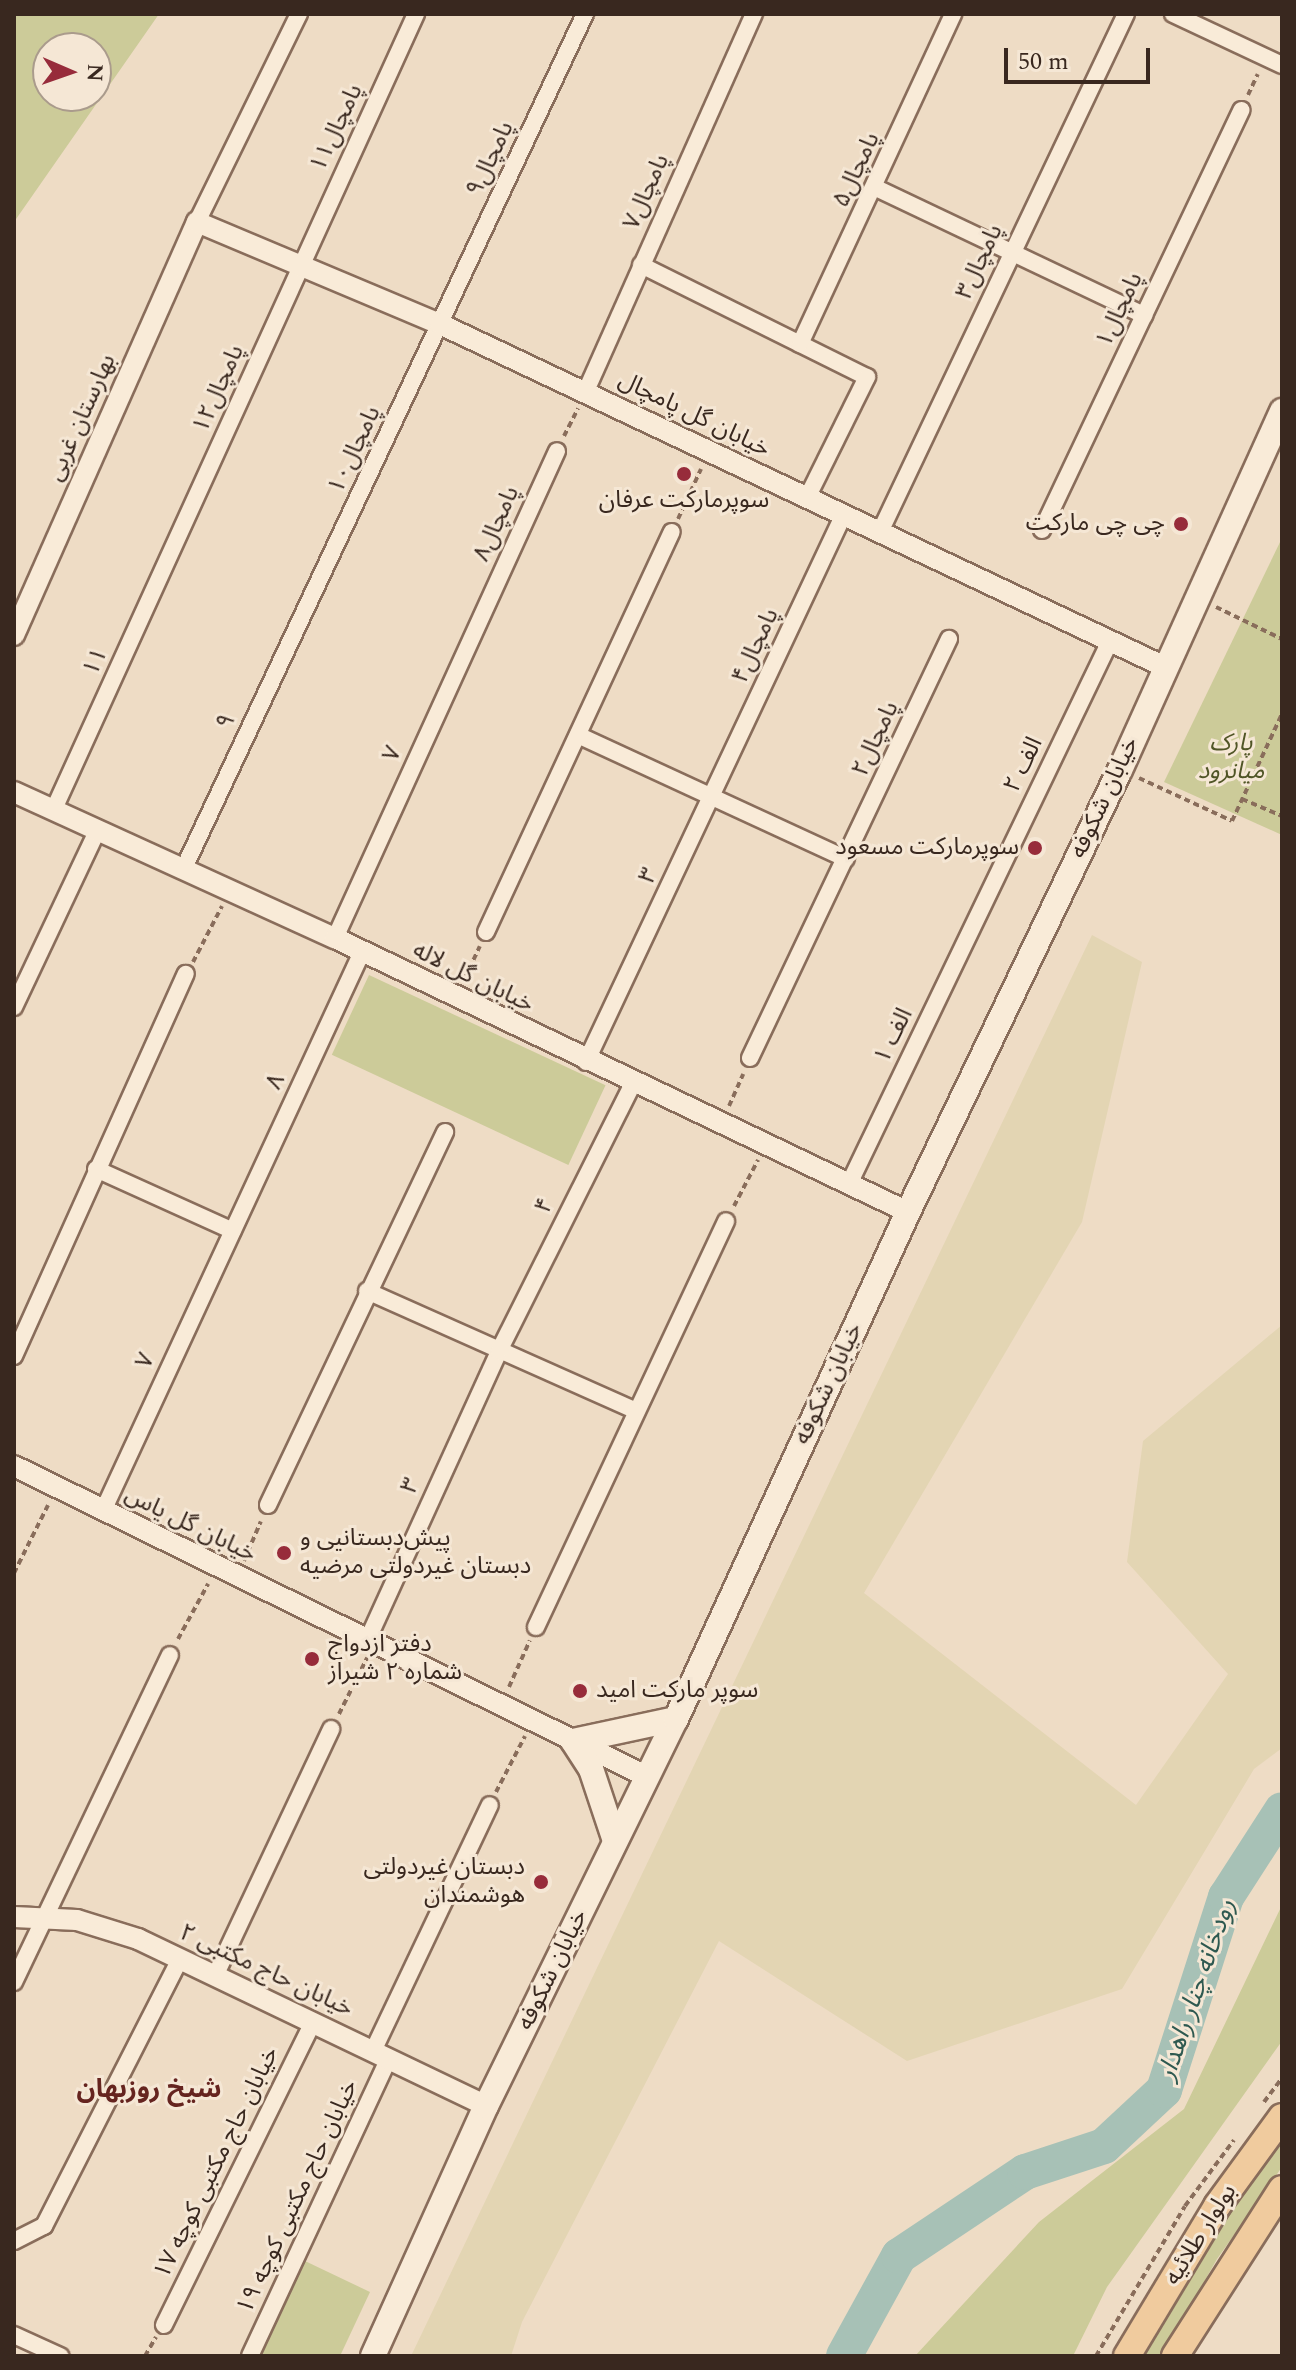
<!DOCTYPE html>
<html>
<head>
<meta charset="utf-8">
<style>
	body { margin:0 }
	#map { position:relative; width:1296px; height:2370px; overflow:hidden; background:#eedcc5; font-family:Spectral,"Noto Sans Arabic",serif }
	div>[style] { position:absolute }
	[style*='--x'] { left:calc(var(--x)*1px); top:calc(var(--y)*1px); width:calc(var(--w)*1px); rotate:calc(var(--a)*1deg) }
	.farmland>* { inset:0; background:#e3d5b3 }
	.green>* { inset:0; background:#cccb99; transform-origin:0 0 }
	.river>* { height:36px; margin:-18px; padding:0 18px; transform-origin:18px; border-radius:18px; background:#a7c1b6 }
	.path>* { height:4px; margin-top:-2px; transform-origin:0; background:repeating-linear-gradient(90deg,#896d5b 0 6px,transparent 0 10px) }
	.roads { filter:drop-shadow(2px 0 #896d5b) drop-shadow(-2px 0 #896d5b) drop-shadow(0 2px #896d5b) drop-shadow(0 -2px #896d5b) }
	.minor>* { height:16px; margin:-8px; padding:0 8px; transform-origin:8px; border-radius:8px; background:#f9ebd8 }
	.tertiary>* { height:20px; margin:-10px; padding:0 10px; transform-origin:10px; border-radius:10px; background:#f9ebd8 }
	.secondary>* { height:24px; margin:-12px; padding:0 12px; transform-origin:12px; border-radius:12px; background:#f9ebd8 }
	.primary>* { height:26px; margin:-13px; padding:0 13px; transform-origin:13px; border-radius:13px; background:#f0cb9e }
	.dots>* { width:22px; height:22px; translate:-50% -50%; box-sizing:border-box; border:4px solid #f5e7d5; border-radius:50% }
	span { translate:-50% -50%; white-space:nowrap; text-align:center; line-height:1.15; -webkit-text-stroke:6px #f5e7d5; paint-order:stroke }
	.street-label { font-size:24px; color:#39281f }
	.poi-label { font-size:24px; color:#39281f }
	.right { translate:-100% -50%; text-align:right }
	.left { translate:0 -50%; text-align:left }
	.park-label { font-size:24px; color:#505526; font-style:italic }
	.water-label { font-size:26px; color:#2e5950; font-style:italic }
	.neighbourhood-label { font-size:26px; color:#65241f; font-weight:700 }
	.frame { position:absolute; inset:0; border:16px solid #39281f; pointer-events:none }
	.north { position:absolute; left:32px; top:32px; width:80px; height:80px; box-sizing:border-box; background:#f5e7d5; border:2px solid #aa9b8c; border-radius:50%; rotate:92deg; font-size:22px; font-weight:700; line-height:32px; text-align:center; color:#39281f }
	.north::after { content:''; display:block; margin:auto; width:28px; height:36px; background:#972c3b; clip-path:polygon(50% 0,100% 100%,50% 72%,0 100%) }
	.scale { position:absolute; left:1004px; top:48px; width:146px; height:36px; box-sizing:border-box; border:4px solid #39281f; border-top:0; padding-left:10px; font-size:24px; line-height:28px; white-space:nowrap; color:#39281f; -webkit-text-stroke:6px #f5e7d5; paint-order:stroke }
</style>
</head>
<body>
<div id="map">
	<div class="farmland">
		<div style="clip-path:polygon(1092px 935px,1142px 962px,1082px 1222px,864px 1593px,1136px 1805px,1228px 1674px,1127px 1562px,1143px 1441px,1282px 1325px,1282px 1748px,1254px 1769px,1122px 1989px,907px 2061px,719px 1941px,522px 2322px,511px 2356px,411px 2356px)"></div>
	</div>
	<div class="green">
		<div style="clip-path:polygon(evenodd,14px 14px,159px 14px,14px 222px,14px 14px,48px 48px,96px 48px,96px 96px,48px 96px,48px 48px)"></div>
		<div style="clip-path:polygon(1282px 538px,1282px 835px,1164px 782px)"></div>
		<div style="left:369px;top:975px;width:261px;height:88px;rotate:25deg"></div>
		<div style="clip-path:polygon(1282px 1905px,1282px 2041px,1107px 2287px,1073px 2356px,915px 2356px,1039px 2222px,1184px 2109px)"></div>
		<div style="clip-path:polygon(1282px 2133px,1282px 2167px,1217px 2259px,1162px 2356px,1139px 2356px,1236px 2195px)"></div>
		<div style="clip-path:polygon(305px 2261px,370px 2292px,340px 2356px,260px 2356px)"></div>
	</div>
	<div class="river">
		<div style="--x:844;--y:2356;--w:114;--a:-61.2"></div>
		<div style="--x:899;--y:2256;--w:151;--a:-33.7"></div>
		<div style="--x:1025;--y:2172;--w:83;--a:-18.2"></div>
		<div style="--x:1104;--y:2146;--w:82;--a:-43"></div>
		<div style="--x:1164;--y:2090;--w:203;--a:-72.2"></div>
		<div style="--x:1226;--y:1897;--w:103;--a:-57.2"></div>
	</div>
	<div class="path">
		<div style="--x:1248;--y:95;--w:23;--a:-65"></div>
		<div style="--x:564;--y:436;--w:31;--a:-63"></div>
		<div style="--x:678;--y:519;--w:55;--a:-65.3"></div>
		<div style="--x:1216;--y:607;--w:73;--a:25.9"></div>
		<div style="--x:1139;--y:778;--w:102;--a:24.8"></div>
		<div style="--x:1232;--y:821;--w:118;--a:-65"></div>
		<div style="--x:1242;--y:799;--w:43;--a:23"></div>
		<div style="--x:193;--y:962;--w:63;--a:-62.6"></div>
		<div style="--x:465;--y:978;--w:35;--a:-65"></div>
		<div style="--x:729;--y:1106;--w:35;--a:-66"></div>
		<div style="--x:734;--y:1206;--w:52;--a:-62.4"></div>
		<div style="--x:244;--y:1561;--w:43;--a:-67"></div>
		<div style="--x:14;--y:1573;--w:76;--a:-63.4"></div>
		<div style="--x:178;--y:1639;--w:63;--a:-61.4"></div>
		<div style="--x:509;--y:1687;--w:51;--a:-65.9"></div>
		<div style="--x:339;--y:1714;--w:63;--a:-63.4"></div>
		<div style="--x:496;--y:1792;--w:63;--a:-62.6"></div>
		<div style="--x:1264;--y:2102;--w:30;--a:-53"></div>
		<div style="--x:145;--y:2356;--w:22;--a:-60"></div>
		<div style="--x:1096;--y:2356;--w:174;--a:-59.3"></div>
		<div style="--x:1185;--y:2206;--w:82;--a:-53.4"></div>
	</div>
	<div class="roads">
		<div class="minor">
			<div style="--x:1173;--y:14;--w:120;--a:25.1"></div>
			<div style="--x:876;--y:188;--w:297;--a:25.4"></div>
			<div style="--x:197;--y:222;--w:232;--a:-63.9"></div>
			<div style="--x:641;--y:265;--w:252;--a:26.4"></div>
			<div style="--x:867;--y:377;--w:135;--a:116.4"></div>
			<div style="--x:800;--y:344;--w:364;--a:-65.1"></div>
			<div style="--x:586;--y:391;--w:413;--a:-66"></div>
			<div style="--x:1042;--y:530;--w:465;--a:-64.6"></div>
			<div style="--x:880;--y:532;--w:573;--a:-64.6"></div>
			<div style="--x:578;--y:735;--w:295;--a:24.8"></div>
			<div style="--x:54;--y:809;--w:874;--a:-65.52"></div>
			<div style="--x:184;--y:868;--w:943;--a:-64.85"></div>
			<div style="--x:486;--y:932;--w:441;--a:-65.1"></div>
			<div style="--x:335;--y:938;--w:535;--a:-65.49"></div>
			<div style="--x:14;--y:1007;--w:197;--a:-64.7"></div>
			<div style="--x:750;--y:1058;--w:464;--a:-64.6"></div>
			<div style="--x:586;--y:1062;--w:603;--a:-64.79"></div>
			<div style="--x:96;--y:1169;--w:150;--a:24.3"></div>
			<div style="--x:850;--y:1182;--w:602;--a:-64.33"></div>
			<div style="--x:367;--y:1291;--w:295;--a:24"></div>
			<div style="--x:14;--y:1356;--w:419;--a:-65.8"></div>
			<div style="--x:268;--y:1505;--w:413;--a:-64.6"></div>
			<div style="--x:103;--y:1511;--w:616;--a:-65.14"></div>
			<div style="--x:536;--y:1627;--w:448;--a:-64.9"></div>
			<div style="--x:367;--y:1641;--w:319;--a:-65.5"></div>
			<div style="--x:499;--y:1351;--w:300;--a:-63.4"></div>
			<div style="--x:215;--y:1976;--w:273;--a:-64.8"></div>
			<div style="--x:14;--y:1982;--w:362;--a:-64.5"></div>
			<div style="--x:373;--y:2051;--w:272;--a:-64.6"></div>
			<div style="--x:14;--y:2241;--w:34;--a:-27"></div>
			<div style="--x:44;--y:2226;--w:300;--a:-63"></div>
			<div style="--x:164;--y:2325;--w:338;--a:-63.8"></div>
			<div style="--x:14;--y:2335;--w:51;--a:24.5"></div>
			<div style="--x:250;--y:2356;--w:329;--a:-65"></div>
		</div>
		<div class="tertiary">
			<div style="--x:14;--y:635;--w:452;--a:-66.1"></div>
			<div style="--x:197;--y:222;--w:264;--a:22.8"></div>
			<div style="--x:440;--y:324;--w:800;--a:25.32"></div>
			<div style="--x:14;--y:792;--w:353;--a:24.5"></div>
			<div style="--x:335;--y:938;--w:635;--a:25.56"></div>
			<div style="--x:14;--y:1466;--w:704;--a:26.13"></div>
			<div style="--x:14;--y:1917;--w:63;--a:2.7"></div>
			<div style="--x:77;--y:1920;--w:64;--a:17.3"></div>
			<div style="--x:138;--y:1939;--w:386;--a:25.6"></div>
		</div>
		<div class="secondary">
			<div style="--x:615;--y:1841;--w:76;--a:-108.4"></div>
			<div style="--x:591;--y:1769;--w:33;--a:-123"></div>
			<div style="--x:573;--y:1741;--w:105;--a:-12.1"></div>
			<div style="--x:373;--y:2356;--w:274;--a:-65.7"></div>
			<div style="--x:486;--y:2106;--w:431;--a:-63.9"></div>
			<div style="--x:676;--y:1719;--w:558;--a:-65.41"></div>
			<div style="--x:908;--y:1212;--w:490;--a:-64.4"></div>
			<div style="--x:1120;--y:770;--w:394;--a:-65.7"></div>
		</div>
		<div class="primary">
			<div style="--x:1127;--y:2356;--w:175;--a:-59"></div>
			<div style="--x:1217;--y:2206;--w:110;--a:-53.9"></div>
			<div style="--x:1175;--y:2356;--w:198;--a:-57.4"></div>
		</div>
	</div>
	<div class="dots">
		<div style="left:684px;top:474px;background:#972c3b"></div>
		<div style="left:1181px;top:524px;background:#972c3b"></div>
		<div style="left:1035px;top:848px;background:#972c3b"></div>
		<div style="left:284px;top:1553px;background:#972c3b"></div>
		<div style="left:312px;top:1659px;background:#972c3b"></div>
		<div style="left:580px;top:1691px;background:#972c3b"></div>
		<div style="left:541px;top:1882px;background:#972c3b"></div>
	</div>
	<div class="street-label">
		<span style="left:337px;top:128px;rotate:-65deg">پامچال۱۱</span>
		<span style="left:491px;top:159px;rotate:-65deg">پامچال۹</span>
		<span style="left:857px;top:170px;rotate:-65deg">پامچال۵</span>
		<span style="left:647px;top:192px;rotate:-66deg">پامچال۷</span>
		<span style="left:980px;top:262px;rotate:-65deg">پامچال۳</span>
		<span style="left:1120px;top:310px;rotate:-65deg">پامچال۱</span>
		<span style="left:219px;top:389px;rotate:-66deg">پامچال۱۲</span>
		<span style="left:694px;top:415px;rotate:26deg">خیابان گل پامچال</span>
		<span style="left:82px;top:418px;rotate:-66deg">بهارستان غربی</span>
		<span style="left:355px;top:450px;rotate:-65deg">پامچال۱۰</span>
		<span style="left:497px;top:524px;rotate:-66deg">پامچال۸</span>
		<span style="left:756px;top:646px;rotate:-65deg">پامچال۴</span>
		<span style="left:96px;top:662px;rotate:-65deg">۱۱</span>
		<span style="left:227px;top:722px;rotate:-65deg">۹</span>
		<span style="left:876px;top:739px;rotate:-65deg">پامچال۲</span>
		<span style="left:393px;top:754px;rotate:-66deg">۷</span>
		<span style="left:1024px;top:765px;rotate:-64deg">۲ الف</span>
		<span style="left:1105px;top:798px;rotate:-65deg">خیابان شکوفه</span>
		<span style="left:649px;top:876px;rotate:-64deg">۳</span>
		<span style="left:473px;top:978px;rotate:26deg">خیابان گل لاله</span>
		<span style="left:894px;top:1036px;rotate:-64deg">۱ الف</span>
		<span style="left:276px;top:1082px;rotate:-65deg">۸</span>
		<span style="left:545px;top:1206px;rotate:-64deg">۴</span>
		<span style="left:146px;top:1361px;rotate:-65deg">۷</span>
		<span style="left:829px;top:1384px;rotate:-65deg">خیابان شکوفه</span>
		<span style="left:411px;top:1486px;rotate:-65deg">۳</span>
		<span style="left:190px;top:1525px;rotate:26deg">خیابان گل یاس</span>
		<span style="left:553px;top:1970px;rotate:-64deg">خیابان شکوفه</span>
		<span style="left:266px;top:1971px;rotate:25deg">خیابان حاج مکتبی ۲</span>
		<span style="left:217px;top:2163px;rotate:-64deg">خیابان حاج مکتبی کوچه ۱۷</span>
		<span style="left:298px;top:2197px;rotate:-65deg">خیابان حاج مکتبی کوچه ۱۹</span>
		<span style="left:1201px;top:2235px;rotate:-58deg">بولوار طلائیه</span>
	</div>
	<div class="poi-label">
		<span style="left:684px;top:501px">سوپرمارکت عرفان</span>
		<span class="right" style="left:1165px;top:524px">چی چی مارکت</span>
		<span class="right" style="left:1019px;top:848px">سوپرمارکت مسعود</span>
		<span class="left" style="left:300px;top:1553px">پیش‌دبستانیی و<br>دبستان غیردولتی مرضیه</span>
		<span class="left" style="left:328px;top:1659px">دفتر ازدواج<br>شماره ۲ شیراز</span>
		<span class="left" style="left:596px;top:1691px">سوپر مارکت امید</span>
		<span class="right" style="left:525px;top:1882px">دبستان غیردولتی<br>هوشمندان</span>
	</div>
	<div class="park-label">
		<span style="left:1231px;top:758px">پارک<br>میانرود</span>
	</div>
	<div class="water-label">
		<span style="left:1197px;top:1990px;rotate:-71deg">رودخانه چنار راهدار</span>
	</div>
	<div class="neighbourhood-label">
		<span style="left:149px;top:2090px">شیخ روزبهان</span>
	</div>
	<div class="frame"></div>
	<div class="north">N</div>
	<div class="scale">50 m</div>
</div>
</body>
</html>
